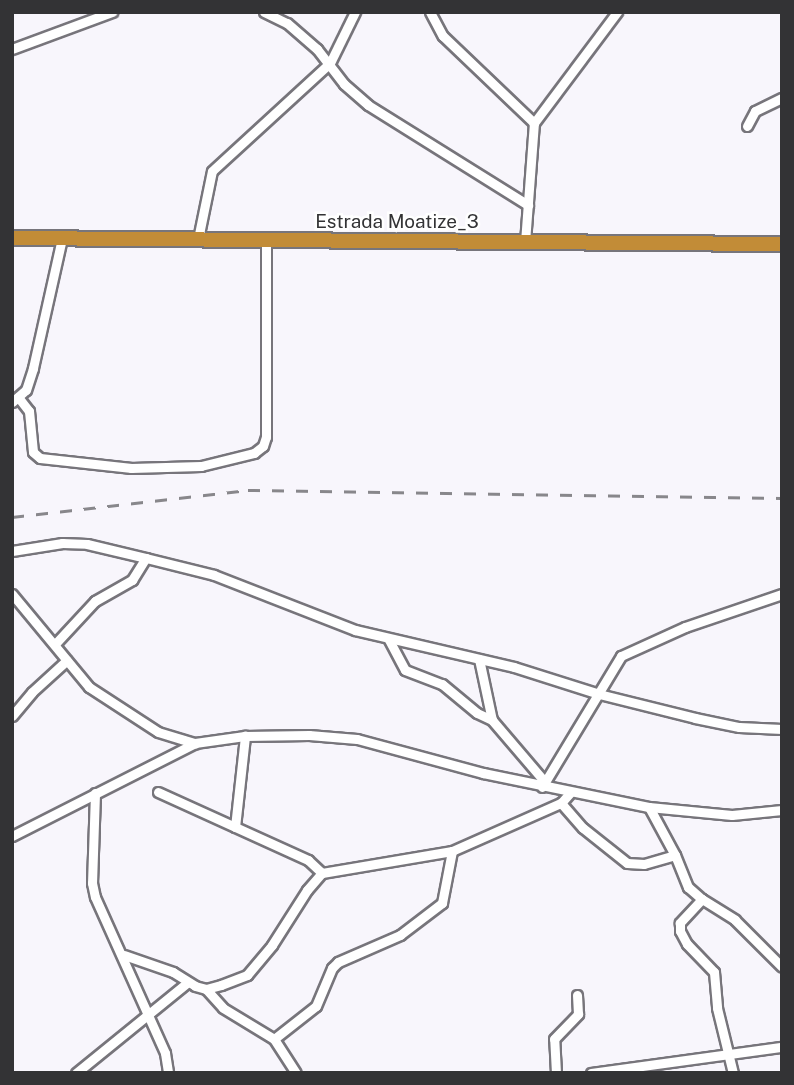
<!DOCTYPE html>
<html>
<head>
<meta charset="utf-8">
<style>
	body { margin:0 }
	#map { position:relative; width:794px; height:1085px; overflow:hidden; background:#f8f6fc; font-family:"Public Sans",sans-serif }
	div>[style] { position:absolute }
	[style*='--x'] { left:calc(var(--x)*1px); top:calc(var(--y)*1px); width:calc(var(--w)*1px); rotate:calc(var(--a)*1deg) }
	.roads { filter:drop-shadow(2px 0 #77757b) drop-shadow(-2px 0 #77757b) drop-shadow(0 2px #77757b) drop-shadow(0 -2px #77757b) }
	.minor>* { height:9px; margin:-4.5px; padding:0 4.5px; transform-origin:4.5px; border-radius:4.5px; background:#fff }
	.highway>* { height:14px; margin:-7px; padding:0 7px; transform-origin:7px; border-radius:7px; background:#c28c37 }
	.rail>* { height:2.5px; margin-top:-1.25px; transform-origin:0; background:repeating-linear-gradient(90deg,#88878b 0 12px,transparent 0 24px) }
	span { translate:-50% -50%; white-space:nowrap; text-align:center; line-height:1.15; -webkit-text-stroke:5px #fff; paint-order:stroke }
	.street-label { font-size:19px; color:#333335 }
	.frame { position:absolute; inset:0; border:14px solid #333335; pointer-events:none }
</style>
</head>
<body>
<div id="map">
	<div class="roads">
		<div class="minor">
			<div style="--x:264;--y:12;--w:25;--a:26"></div>
			<div style="--x:287;--y:23;--w:40;--a:41"></div>
			<div style="--x:317;--y:49;--w:44;--a:52.4"></div>
			<div style="--x:344;--y:84;--w:32;--a:41"></div>
			<div style="--x:368;--y:105;--w:189;--a:32"></div>
			<div style="--x:430;--y:12;--w:27;--a:62"></div>
			<div style="--x:443;--y:36;--w:126;--a:43.7"></div>
			<div style="--x:12;--y:49;--w:107;--a:-20.3"></div>
			<div style="--x:747;--y:126;--w:17;--a:-62"></div>
			<div style="--x:755;--y:111;--w:30;--a:-26"></div>
			<div style="--x:198;--y:239;--w:69;--a:-78.4"></div>
			<div style="--x:212;--y:171;--w:160;--a:-42.5"></div>
			<div style="--x:330;--y:63;--w:57;--a:-63.9"></div>
			<div style="--x:525;--y:242;--w:119;--a:-85.7"></div>
			<div style="--x:534;--y:123;--w:139;--a:-53.2"></div>
			<div style="--x:18;--y:397;--w:18;--a:52"></div>
			<div style="--x:29;--y:411;--w:41;--a:84.4"></div>
			<div style="--x:33;--y:452;--w:9;--a:41"></div>
			<div style="--x:40;--y:458;--w:92;--a:6.3"></div>
			<div style="--x:131;--y:468;--w:70;--a:-1.6"></div>
			<div style="--x:201;--y:466;--w:55;--a:-13.8"></div>
			<div style="--x:254;--y:453;--w:11;--a:-38"></div>
			<div style="--x:263;--y:446;--w:9;--a:-72"></div>
			<div style="--x:266;--y:437;--w:197;--a:-90"></div>
			<div style="--x:12;--y:402;--w:18;--a:-41"></div>
			<div style="--x:26;--y:390;--w:23;--a:-72"></div>
			<div style="--x:33;--y:368;--w:133;--a:-77.4"></div>
			<div style="--x:12;--y:551;--w:51;--a:-9.1"></div>
			<div style="--x:62;--y:543;--w:25;--a:2"></div>
			<div style="--x:87;--y:544;--w:61;--a:13.3"></div>
			<div style="--x:146;--y:558;--w:70;--a:14"></div>
			<div style="--x:214;--y:575;--w:151;--a:21.3"></div>
			<div style="--x:355;--y:630;--w:163;--a:13.1"></div>
			<div style="--x:514;--y:667;--w:89;--a:17.6"></div>
			<div style="--x:599;--y:694;--w:99;--a:14"></div>
			<div style="--x:695;--y:718;--w:45;--a:11.6"></div>
			<div style="--x:739;--y:727;--w:43;--a:2.7"></div>
			<div style="--x:12;--y:594;--w:121;--a:50.4"></div>
			<div style="--x:89;--y:687;--w:82;--a:33.1"></div>
			<div style="--x:158;--y:732;--w:39;--a:17"></div>
			<div style="--x:388;--y:638;--w:36;--a:62"></div>
			<div style="--x:405;--y:670;--w:40;--a:21"></div>
			<div style="--x:442;--y:684;--w:45;--a:39.6"></div>
			<div style="--x:477;--y:713;--w:17;--a:25"></div>
			<div style="--x:55;--y:644;--w:59;--a:-47.1"></div>
			<div style="--x:95;--y:601;--w:43;--a:-29.6"></div>
			<div style="--x:132;--y:580;--w:26;--a:-58"></div>
			<div style="--x:479;--y:659;--w:62;--a:78"></div>
			<div style="--x:492;--y:720;--w:82;--a:49.5"></div>
			<div style="--x:12;--y:716;--w:31;--a:-50"></div>
			<div style="--x:32;--y:692;--w:47;--a:-42.4"></div>
			<div style="--x:542;--y:787;--w:153;--a:-58.9"></div>
			<div style="--x:621;--y:656;--w:70;--a:-24.4"></div>
			<div style="--x:685;--y:627;--w:102;--a:-18.8"></div>
			<div style="--x:158;--y:792;--w:165;--a:24.4"></div>
			<div style="--x:308;--y:860;--w:19;--a:43"></div>
			<div style="--x:95;--y:793;--w:90;--a:91.9"></div>
			<div style="--x:92;--y:883;--w:14;--a:78"></div>
			<div style="--x:95;--y:897;--w:171;--a:65.8"></div>
			<div style="--x:165;--y:1053;--w:20;--a:81"></div>
			<div style="--x:561;--y:803;--w:33;--a:49"></div>
			<div style="--x:583;--y:828;--w:56;--a:38.5"></div>
			<div style="--x:627;--y:863;--w:17;--a:3"></div>
			<div style="--x:644;--y:864;--w:32;--a:-16"></div>
			<div style="--x:649;--y:807;--w:55;--a:61.6"></div>
			<div style="--x:675;--y:855;--w:35;--a:68"></div>
			<div style="--x:688;--y:887;--w:18;--a:41"></div>
			<div style="--x:702;--y:899;--w:39;--a:32"></div>
			<div style="--x:735;--y:920;--w:66;--a:45"></div>
			<div style="--x:235;--y:827;--w:92;--a:-83.7"></div>
			<div style="--x:12;--y:836;--w:205;--a:-26.9"></div>
			<div style="--x:195;--y:743;--w:50;--a:-8"></div>
			<div style="--x:245;--y:736;--w:64;--a:-0.9"></div>
			<div style="--x:309;--y:735;--w:48;--a:4.8"></div>
			<div style="--x:357;--y:739;--w:131;--a:15.1"></div>
			<div style="--x:483;--y:773;--w:169;--a:11.6"></div>
			<div style="--x:649;--y:807;--w:83;--a:5.5"></div>
			<div style="--x:732;--y:815;--w:50;--a:-5.7"></div>
			<div style="--x:702;--y:899;--w:33;--a:133"></div>
			<div style="--x:680;--y:923;--w:8;--a:90"></div>
			<div style="--x:680;--y:931;--w:15;--a:62"></div>
			<div style="--x:687;--y:944;--w:39;--a:46"></div>
			<div style="--x:714;--y:972;--w:36;--a:85"></div>
			<div style="--x:717;--y:1008;--w:67;--a:76.2"></div>
			<div style="--x:124;--y:955;--w:52;--a:19.1"></div>
			<div style="--x:173;--y:972;--w:26;--a:32"></div>
			<div style="--x:195;--y:986;--w:11;--a:15"></div>
			<div style="--x:206;--y:989;--w:16;--a:-15"></div>
			<div style="--x:221;--y:985;--w:28;--a:-21"></div>
			<div style="--x:247;--y:975;--w:39;--a:-50"></div>
			<div style="--x:272;--y:945;--w:65;--a:-57.5"></div>
			<div style="--x:307;--y:890;--w:23;--a:-49"></div>
			<div style="--x:322;--y:873;--w:132;--a:-9.6"></div>
			<div style="--x:452;--y:851;--w:119;--a:-23.8"></div>
			<div style="--x:561;--y:803;--w:13;--a:-48"></div>
			<div style="--x:206;--y:989;--w:25;--a:48"></div>
			<div style="--x:223;--y:1008;--w:60;--a:31.3"></div>
			<div style="--x:274;--y:1039;--w:40;--a:57.1"></div>
			<div style="--x:274;--y:1039;--w:53;--a:-38.2"></div>
			<div style="--x:316;--y:1006;--w:41;--a:-67.2"></div>
			<div style="--x:332;--y:968;--w:8;--a:-45"></div>
			<div style="--x:338;--y:962;--w:68;--a:-23.5"></div>
			<div style="--x:400;--y:935;--w:53;--a:-37.3"></div>
			<div style="--x:442;--y:903;--w:53;--a:-79.1"></div>
			<div style="--x:76;--y:1073;--w:144;--a:-39.1"></div>
			<div style="--x:556;--y:1073;--w:34;--a:-93"></div>
			<div style="--x:554;--y:1039;--w:35;--a:-46"></div>
			<div style="--x:578;--y:1014;--w:19;--a:-93"></div>
			<div style="--x:591;--y:1073;--w:193;--a:-7.8"></div>
		</div>
		<div class="highway">
			<div style="--x:12;--y:238;--w:770;--a:0.45"></div>
		</div>
	</div>
	<div class="rail">
		<div style="--x:12;--y:517;--w:238;--a:-6.5"></div>
		<div style="--x:248;--y:490;--w:534;--a:0.86"></div>
	</div>
	<div class="street-label">
		<span style="left:397px;top:222px">Estrada Moatize_3</span>
	</div>
	<div class="frame"></div>
</div>
</body>
</html>
